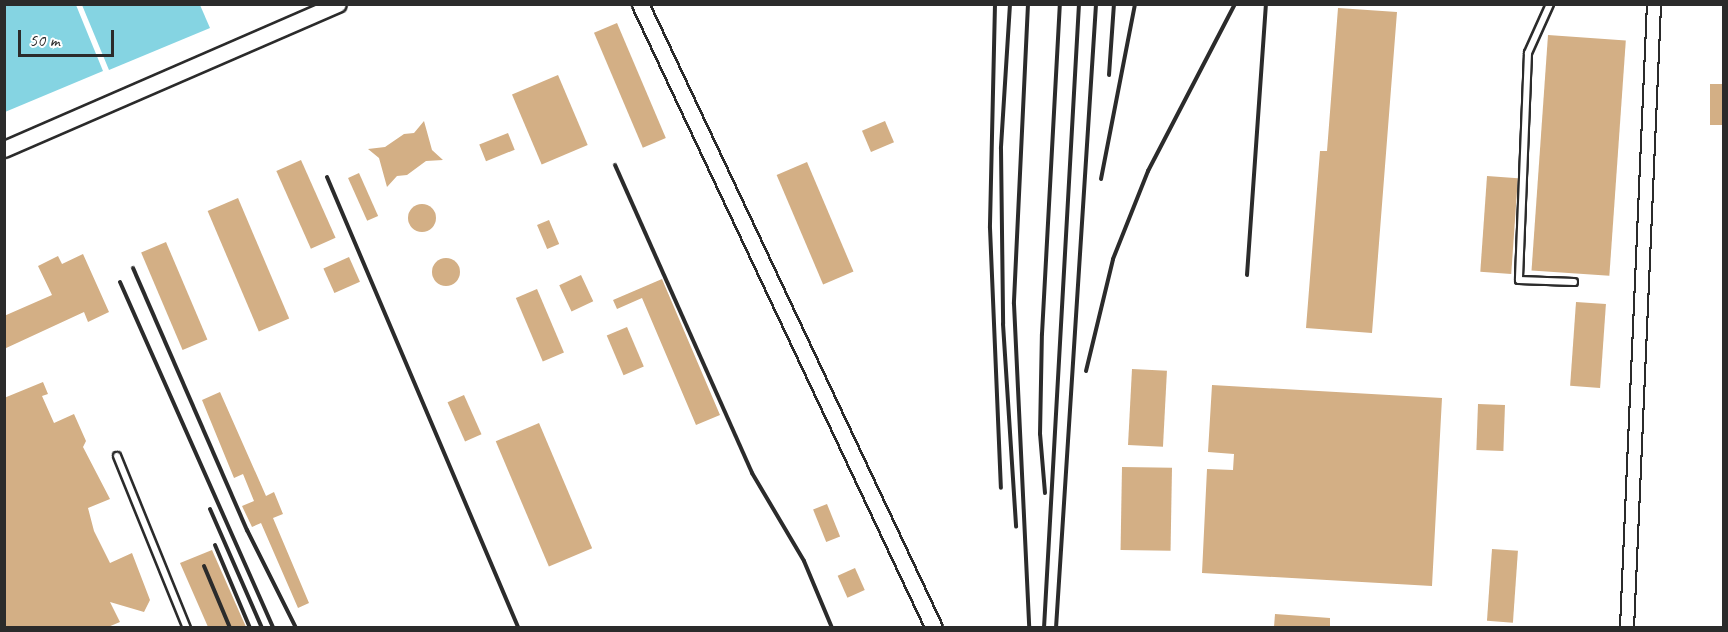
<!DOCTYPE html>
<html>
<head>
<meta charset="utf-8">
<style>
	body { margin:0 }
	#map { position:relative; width:1728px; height:632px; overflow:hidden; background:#fff; font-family:Caveat,sans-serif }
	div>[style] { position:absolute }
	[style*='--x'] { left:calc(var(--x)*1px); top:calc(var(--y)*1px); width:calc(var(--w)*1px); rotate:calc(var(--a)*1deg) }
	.water>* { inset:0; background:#85d4e2 }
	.building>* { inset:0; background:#d3af85; transform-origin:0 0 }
	.round { border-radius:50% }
	.roads { filter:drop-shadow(2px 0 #2b2b2b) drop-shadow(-2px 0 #2b2b2b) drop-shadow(0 2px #2b2b2b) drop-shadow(0 -2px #2b2b2b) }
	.service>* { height:6px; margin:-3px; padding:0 3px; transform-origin:3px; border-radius:3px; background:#fff }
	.minor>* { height:12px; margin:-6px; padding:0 6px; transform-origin:6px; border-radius:6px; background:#fff }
	.tertiary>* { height:15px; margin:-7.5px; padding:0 7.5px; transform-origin:7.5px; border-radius:7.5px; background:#fff }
	.rail>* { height:4px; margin:-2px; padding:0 2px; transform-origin:2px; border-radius:2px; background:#2b2b2b }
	span { translate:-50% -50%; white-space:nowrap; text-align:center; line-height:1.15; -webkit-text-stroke:4.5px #fff; paint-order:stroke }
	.frame { position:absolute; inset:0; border:6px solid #2b2b2b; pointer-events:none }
	.scale { position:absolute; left:18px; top:30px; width:96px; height:27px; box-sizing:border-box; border:3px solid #2b2b2b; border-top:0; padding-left:8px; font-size:18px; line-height:21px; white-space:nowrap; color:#2b2b2b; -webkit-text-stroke:4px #fff; paint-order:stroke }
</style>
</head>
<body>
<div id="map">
	<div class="water">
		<div style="clip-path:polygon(5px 4px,76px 5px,103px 71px,5px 112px)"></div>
		<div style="clip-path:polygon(82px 5px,200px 5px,210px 28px,109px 70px)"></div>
	</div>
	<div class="building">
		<div style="clip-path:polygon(1338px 8px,1397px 12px,1372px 333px,1306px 328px,1320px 151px,1327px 151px)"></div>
		<div style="left:617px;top:23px;width:125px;height:25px;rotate:67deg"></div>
		<div style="left:1548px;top:35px;width:78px;height:236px;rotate:4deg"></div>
		<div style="left:558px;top:75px;width:76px;height:50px;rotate:67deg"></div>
		<div style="left:1710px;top:84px;width:14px;height:41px"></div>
		<div style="clip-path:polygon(424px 121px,432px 150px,443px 160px,426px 161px,407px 175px,397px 176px,387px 187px,379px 158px,368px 149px,385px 147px,404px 134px,414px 133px)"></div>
		<div style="left:885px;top:121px;width:23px;height:25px;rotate:67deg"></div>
		<div style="left:508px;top:133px;width:18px;height:31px;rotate:68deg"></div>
		<div style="left:301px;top:160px;width:85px;height:27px;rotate:66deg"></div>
		<div style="left:807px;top:162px;width:119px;height:33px;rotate:67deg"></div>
		<div style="left:359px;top:173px;width:47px;height:12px;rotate:66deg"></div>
		<div style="left:1487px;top:176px;width:31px;height:96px;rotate:4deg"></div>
		<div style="left:238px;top:198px;width:131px;height:33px;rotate:67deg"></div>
		<div class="round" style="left:408px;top:204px;width:28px;height:28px"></div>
		<div style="left:549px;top:220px;width:26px;height:13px;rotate:67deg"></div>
		<div style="left:166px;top:242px;width:106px;height:27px;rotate:67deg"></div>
		<div style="clip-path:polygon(83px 254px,109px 312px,88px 322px,84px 312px,4px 349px,4px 316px,52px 295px,38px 266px,58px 256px,62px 264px)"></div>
		<div style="left:349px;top:257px;width:27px;height:28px;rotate:66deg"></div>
		<div class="round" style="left:432px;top:258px;width:28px;height:28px"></div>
		<div style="left:581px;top:275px;width:29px;height:24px;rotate:65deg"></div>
		<div style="clip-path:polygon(662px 279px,720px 415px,696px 425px,642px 298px,617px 309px,613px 300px)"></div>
		<div style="left:537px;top:289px;width:69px;height:23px;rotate:67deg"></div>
		<div style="left:1576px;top:302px;width:30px;height:84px;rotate:4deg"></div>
		<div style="left:627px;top:327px;width:43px;height:22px;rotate:67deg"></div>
		<div style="left:1132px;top:369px;width:35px;height:76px;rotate:3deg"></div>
		<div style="clip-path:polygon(43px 382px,48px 394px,42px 396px,54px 423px,74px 414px,86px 441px,83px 447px,110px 499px,88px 508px,94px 531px,110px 563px,132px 553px,150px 600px,144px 612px,110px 602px,120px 622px,108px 627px,4px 627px,4px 398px)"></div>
		<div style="clip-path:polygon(1212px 385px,1442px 398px,1432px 586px,1202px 573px,1207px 469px,1233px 470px,1234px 454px,1208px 452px)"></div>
		<div style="clip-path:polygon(220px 392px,266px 496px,274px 492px,283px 514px,273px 518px,309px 603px,298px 608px,261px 523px,252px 527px,242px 506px,254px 501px,243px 474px,234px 478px,202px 400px)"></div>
		<div style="left:464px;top:395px;width:43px;height:18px;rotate:66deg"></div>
		<div style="left:1478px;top:404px;width:27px;height:46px;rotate:2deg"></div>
		<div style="left:539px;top:423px;width:136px;height:47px;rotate:67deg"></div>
		<div style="left:1122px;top:467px;width:50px;height:83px;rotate:1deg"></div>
		<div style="left:827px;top:504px;width:35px;height:15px;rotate:68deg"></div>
		<div style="left:1492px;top:549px;width:26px;height:72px;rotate:4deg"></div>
		<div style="clip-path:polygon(212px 550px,246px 627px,208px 627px,180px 563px)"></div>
		<div style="left:855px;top:568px;width:24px;height:19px;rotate:66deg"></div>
		<div style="clip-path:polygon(1275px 614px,1330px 618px,1330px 627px,1274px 627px)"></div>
	</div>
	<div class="roads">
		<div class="service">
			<div style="--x:1550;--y:4;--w:54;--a:114.2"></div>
			<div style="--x:1528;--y:53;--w:227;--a:92.3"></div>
			<div style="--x:1519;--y:280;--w:55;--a:2.1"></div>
			<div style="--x:117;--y:456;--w:186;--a:67.9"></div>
		</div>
		<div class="minor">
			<div style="--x:1627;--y:628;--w:625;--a:-87.52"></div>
		</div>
		<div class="tertiary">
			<div style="--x:640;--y:4;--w:690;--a:64.77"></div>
			<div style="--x:4;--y:149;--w:364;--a:-23.5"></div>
		</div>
	</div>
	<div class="rail">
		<div style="--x:995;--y:4;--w:224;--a:91.3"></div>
		<div style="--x:990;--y:228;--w:260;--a:87.6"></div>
		<div style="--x:1010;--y:4;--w:145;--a:93.6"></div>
		<div style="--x:1001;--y:149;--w:175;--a:89.3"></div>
		<div style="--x:1003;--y:324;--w:203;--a:86.3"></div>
		<div style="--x:1028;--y:4;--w:300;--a:92.7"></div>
		<div style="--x:1014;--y:304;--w:324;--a:87.3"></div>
		<div style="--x:1109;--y:75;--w:71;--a:-86"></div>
		<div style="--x:615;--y:165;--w:337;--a:66"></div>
		<div style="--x:752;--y:473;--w:102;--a:59.4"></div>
		<div style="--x:804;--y:561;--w:73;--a:67.3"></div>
		<div style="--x:327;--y:177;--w:490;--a:67"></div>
		<div style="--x:1101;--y:179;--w:178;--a:-79"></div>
		<div style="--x:133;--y:268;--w:286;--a:66.5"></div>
		<div style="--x:247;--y:530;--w:110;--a:63.4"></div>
		<div style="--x:1247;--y:275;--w:272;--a:-86"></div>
		<div style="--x:120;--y:282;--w:378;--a:66.1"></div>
		<div style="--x:1086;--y:371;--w:115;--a:-76.4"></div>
		<div style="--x:1113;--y:259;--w:95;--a:-68.3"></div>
		<div style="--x:1148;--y:171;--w:188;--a:-62.5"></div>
		<div style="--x:1045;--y:493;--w:59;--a:-94.8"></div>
		<div style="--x:1040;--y:434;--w:100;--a:-88.9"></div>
		<div style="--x:1042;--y:334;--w:330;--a:-86.9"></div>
		<div style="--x:210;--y:509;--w:130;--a:66.4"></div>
		<div style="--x:215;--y:545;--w:90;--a:67.1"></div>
		<div style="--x:204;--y:566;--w:67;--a:67.2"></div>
		<div style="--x:1044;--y:628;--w:625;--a:-86.79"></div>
		<div style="--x:1056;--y:628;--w:625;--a:-86.33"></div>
	</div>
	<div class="frame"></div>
	<div class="scale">50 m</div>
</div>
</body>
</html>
